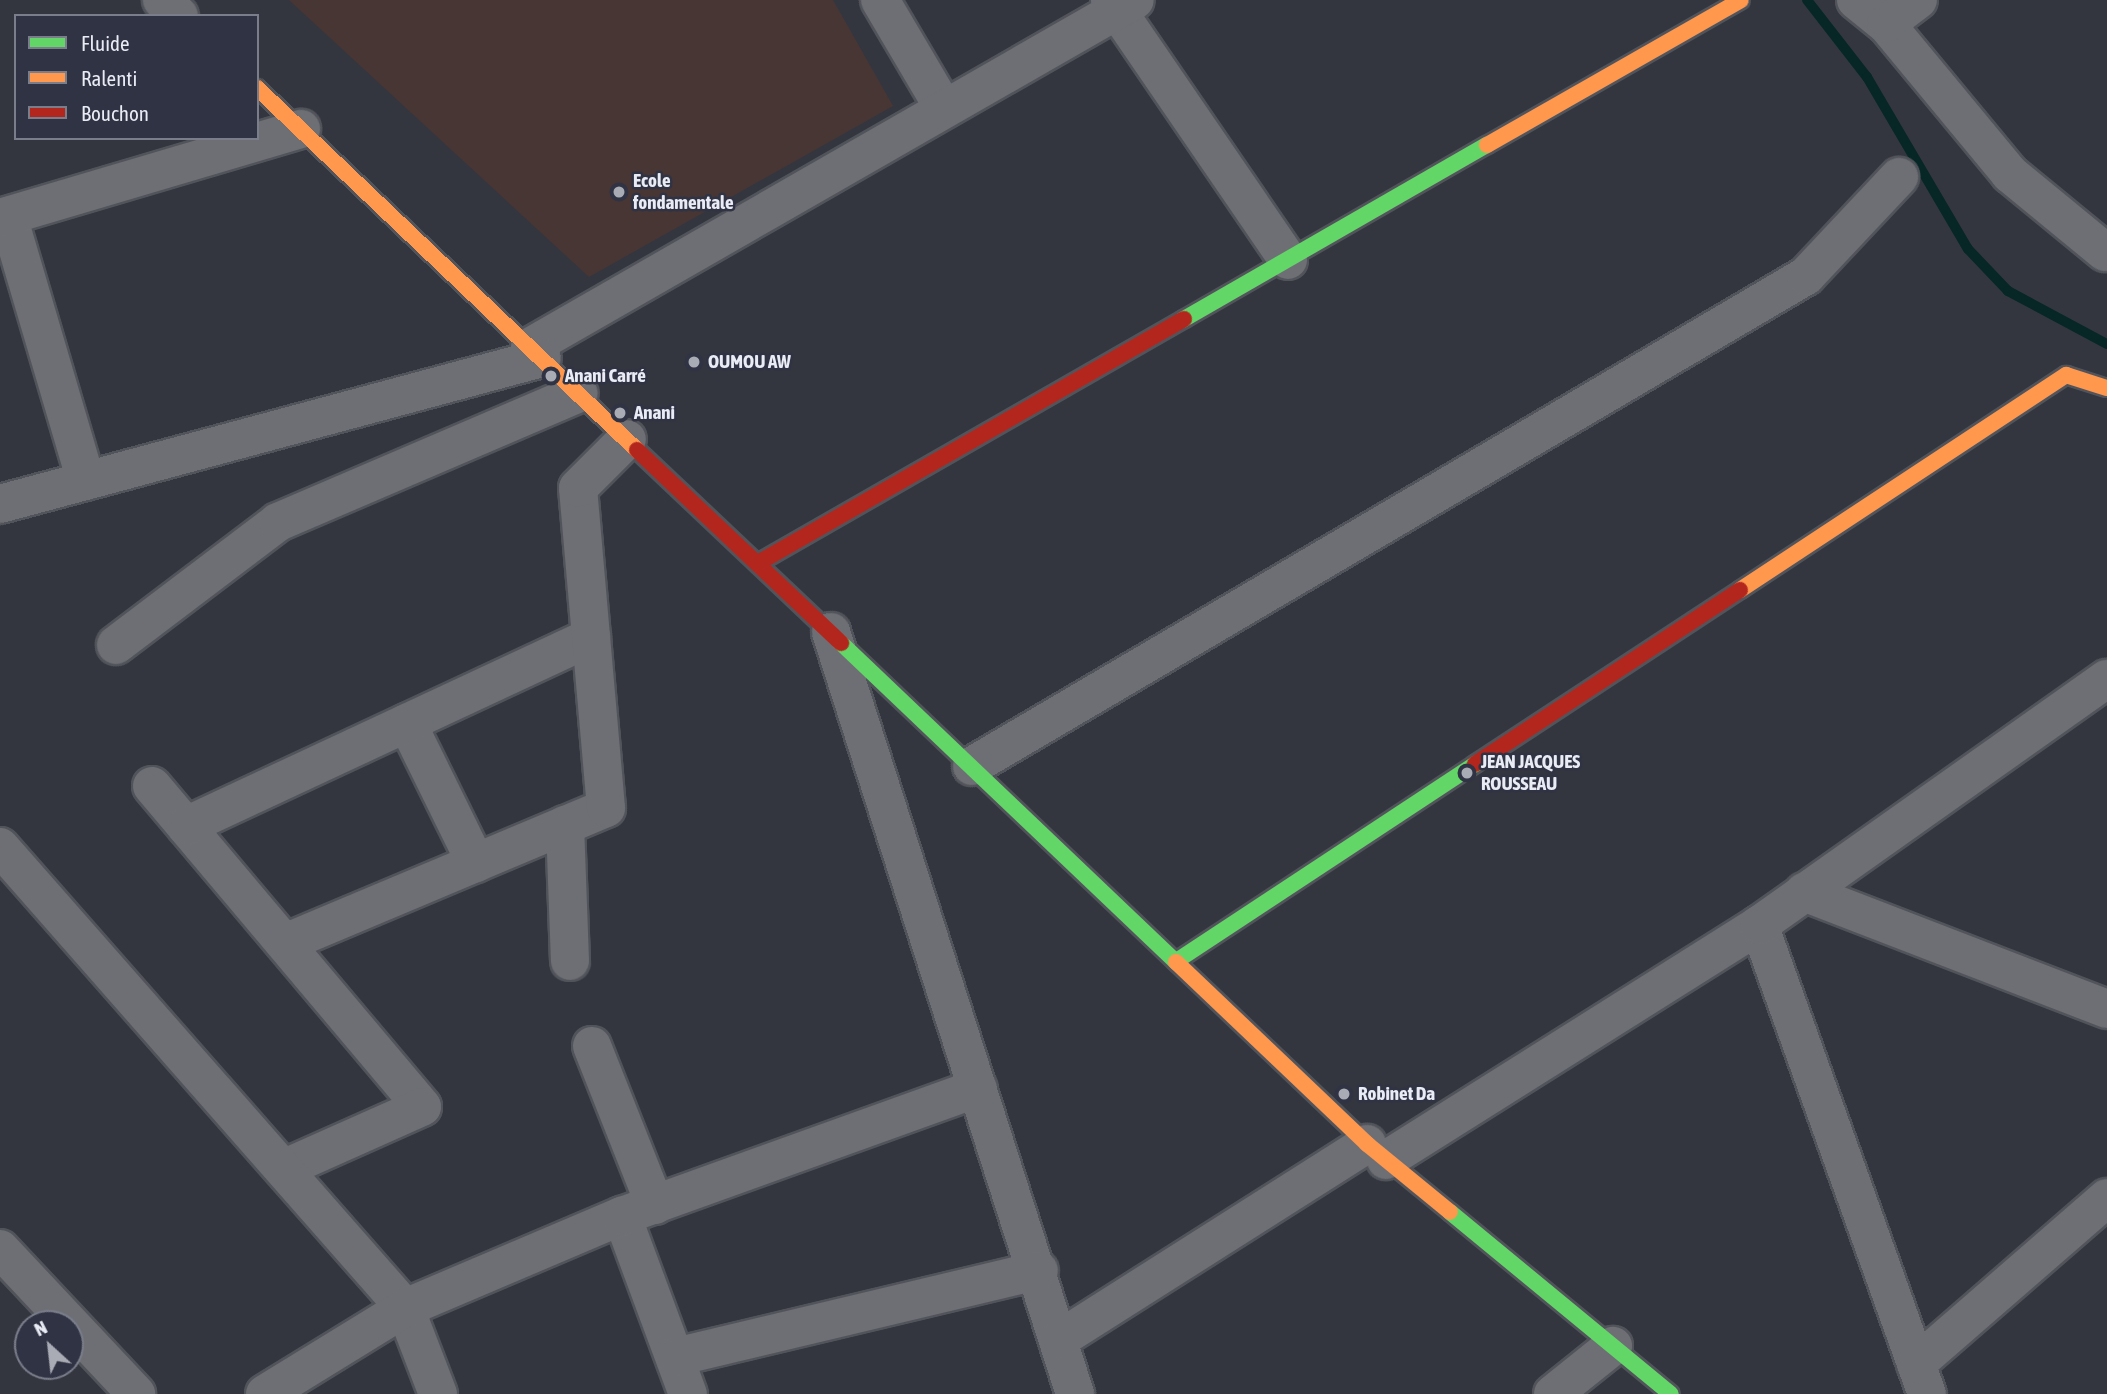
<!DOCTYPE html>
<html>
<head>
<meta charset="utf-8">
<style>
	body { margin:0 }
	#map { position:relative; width:2107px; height:1394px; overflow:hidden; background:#34363f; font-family:"Asap Condensed",sans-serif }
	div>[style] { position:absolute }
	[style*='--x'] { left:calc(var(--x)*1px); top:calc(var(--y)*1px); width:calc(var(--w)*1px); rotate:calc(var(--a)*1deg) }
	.education>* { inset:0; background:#483635 }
	.stream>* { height:10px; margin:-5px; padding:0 5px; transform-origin:5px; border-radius:5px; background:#072727 }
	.roads { filter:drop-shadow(2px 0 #52545b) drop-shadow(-2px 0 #52545b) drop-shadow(0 2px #52545b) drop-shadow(0 -2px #52545b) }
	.street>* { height:38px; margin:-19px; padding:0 19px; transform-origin:19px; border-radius:19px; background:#6d6f75 }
	.fast>* { height:16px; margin:-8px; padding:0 8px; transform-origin:8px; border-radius:8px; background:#63d668 }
	.slow>* { height:16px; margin:-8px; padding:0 8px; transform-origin:8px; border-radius:8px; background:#ff974d }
	.jam>* { height:16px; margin:-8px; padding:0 8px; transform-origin:8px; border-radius:8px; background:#b3261e }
	.dots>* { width:19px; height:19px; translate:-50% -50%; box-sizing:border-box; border:4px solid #303343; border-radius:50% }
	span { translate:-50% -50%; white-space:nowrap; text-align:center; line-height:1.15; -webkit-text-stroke:5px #303343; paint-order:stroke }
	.poi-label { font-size:19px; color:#e9ebf5; font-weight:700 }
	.left { translate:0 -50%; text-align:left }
	.legend { position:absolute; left:14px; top:14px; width:245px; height:126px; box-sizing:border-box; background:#303343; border:2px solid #7a7d8a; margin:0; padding:9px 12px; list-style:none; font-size:21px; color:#e9ebf5 }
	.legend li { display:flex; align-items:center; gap:14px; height:35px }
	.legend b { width:35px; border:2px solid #7a7d8a }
	.north { position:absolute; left:14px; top:1310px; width:70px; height:70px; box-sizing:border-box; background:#303343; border:2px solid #7a7d8a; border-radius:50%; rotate:333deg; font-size:19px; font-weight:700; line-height:28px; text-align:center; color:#e9ebf5 }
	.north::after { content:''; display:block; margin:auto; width:24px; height:32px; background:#aaacb5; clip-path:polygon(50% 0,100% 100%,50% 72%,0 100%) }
</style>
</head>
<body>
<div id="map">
	<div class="education">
		<div style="clip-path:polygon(289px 0,833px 0,893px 106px,589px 277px)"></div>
	</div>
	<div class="stream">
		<div style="--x:1807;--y:0;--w:98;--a:52.1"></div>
		<div style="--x:1867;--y:77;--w:199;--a:59.6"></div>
		<div style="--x:1968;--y:249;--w:58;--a:46.4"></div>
		<div style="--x:2008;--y:291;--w:112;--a:28.2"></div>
	</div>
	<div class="roads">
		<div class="street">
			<div style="--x:162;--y:0;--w:23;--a:43"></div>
			<div style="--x:880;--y:0;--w:124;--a:59.5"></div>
			<div style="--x:1110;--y:0;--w:315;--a:55.6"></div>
			<div style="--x:1856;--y:0;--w:38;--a:39"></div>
			<div style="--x:1886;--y:24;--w:195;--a:50.4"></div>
			<div style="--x:2010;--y:174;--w:123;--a:39.4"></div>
			<div style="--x:1886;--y:24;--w:40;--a:-37"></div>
			<div style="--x:8;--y:216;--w:276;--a:73.6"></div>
			<div style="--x:0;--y:218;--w:314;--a:-16.5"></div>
			<div style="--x:530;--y:347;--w:697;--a:-29.84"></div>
			<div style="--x:0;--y:504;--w:561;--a:-15.08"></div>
			<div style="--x:831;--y:632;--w:800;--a:72.24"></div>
			<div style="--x:116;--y:645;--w:203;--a:-37.2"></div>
			<div style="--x:278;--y:522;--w:327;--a:-23.2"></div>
			<div style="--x:407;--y:723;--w:156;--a:63.8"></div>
			<div style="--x:972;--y:766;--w:967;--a:-30.44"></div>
			<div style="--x:1806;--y:276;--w:136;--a:-46.8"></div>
			<div style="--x:152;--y:786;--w:419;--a:49.9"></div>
			<div style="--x:422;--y:1107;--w:152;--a:156"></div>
			<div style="--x:565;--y:825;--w:136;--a:87.9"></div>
			<div style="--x:186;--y:826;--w:447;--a:-25"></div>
			<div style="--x:0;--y:847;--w:614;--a:48.7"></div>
			<div style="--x:405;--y:1308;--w:92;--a:69"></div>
			<div style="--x:1804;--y:892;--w:325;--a:21.1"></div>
			<div style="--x:1759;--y:925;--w:498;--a:70.3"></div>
			<div style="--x:285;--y:943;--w:348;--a:-22.8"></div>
			<div style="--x:606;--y:808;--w:321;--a:-95"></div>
			<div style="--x:578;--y:488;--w:69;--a:-45"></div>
			<div style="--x:592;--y:1046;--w:171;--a:68.4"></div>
			<div style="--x:1386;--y:1160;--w:441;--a:-32.2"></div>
			<div style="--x:1759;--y:925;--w:426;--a:-35.3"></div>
			<div style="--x:622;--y:1216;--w:190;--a:69.7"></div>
			<div style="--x:0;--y:1249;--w:199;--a:46.8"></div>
			<div style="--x:1058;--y:1340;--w:366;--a:-32.4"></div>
			<div style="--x:675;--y:1357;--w:374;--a:-13.4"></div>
			<div style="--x:1916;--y:1364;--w:253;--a:-41"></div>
			<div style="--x:265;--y:1394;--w:164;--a:-31.6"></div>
			<div style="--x:405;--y:1308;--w:236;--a:-23"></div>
			<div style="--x:622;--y:1216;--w:378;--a:-19.8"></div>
			<div style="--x:1553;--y:1394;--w:77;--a:-38.7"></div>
		</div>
		<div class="fast">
			<div style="--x:1184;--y:319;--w:349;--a:-29.9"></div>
			<div style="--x:841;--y:643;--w:463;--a:43.6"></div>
			<div style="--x:1178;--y:960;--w:356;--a:-33.4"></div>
			<div style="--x:1450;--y:1212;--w:286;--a:39.5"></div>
		</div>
		<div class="slow">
			<div style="--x:257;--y:88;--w:525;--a:43.61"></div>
			<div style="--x:1487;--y:145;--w:292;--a:-29.7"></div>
			<div style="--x:1740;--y:590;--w:391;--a:-33.4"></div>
			<div style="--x:2066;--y:375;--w:43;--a:17.6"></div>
			<div style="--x:1176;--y:962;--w:264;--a:43.6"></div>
			<div style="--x:1367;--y:1144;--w:107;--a:39.3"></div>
		</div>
		<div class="jam">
			<div style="--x:637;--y:450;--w:281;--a:43.4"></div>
			<div style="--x:758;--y:563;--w:491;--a:-29.8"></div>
			<div style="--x:1475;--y:764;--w:317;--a:-33.3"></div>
		</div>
	</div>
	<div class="dots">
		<div style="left:619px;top:192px;background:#aaacb5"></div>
		<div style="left:694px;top:362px;background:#aaacb5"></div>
		<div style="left:551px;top:376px;background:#aaacb5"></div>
		<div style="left:620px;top:413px;background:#aaacb5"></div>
		<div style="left:1467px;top:773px;background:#aaacb5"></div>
		<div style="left:1344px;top:1094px;background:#aaacb5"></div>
	</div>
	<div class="poi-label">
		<span class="left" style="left:633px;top:192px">Ecole<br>fondamentale</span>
		<span class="left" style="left:708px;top:362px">OUMOU AW</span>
		<span class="left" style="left:565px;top:376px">Anani Carré</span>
		<span class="left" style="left:634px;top:413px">Anani</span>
		<span class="left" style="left:1481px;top:773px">JEAN JACQUES<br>ROUSSEAU</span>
		<span class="left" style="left:1358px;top:1094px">Robinet Da</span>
	</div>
	<ul class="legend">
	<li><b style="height:9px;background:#63d668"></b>Fluide</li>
	<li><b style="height:9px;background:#ff974d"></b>Ralenti</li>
	<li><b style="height:9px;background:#b3261e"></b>Bouchon</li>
	</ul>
	<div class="north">N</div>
</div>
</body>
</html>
